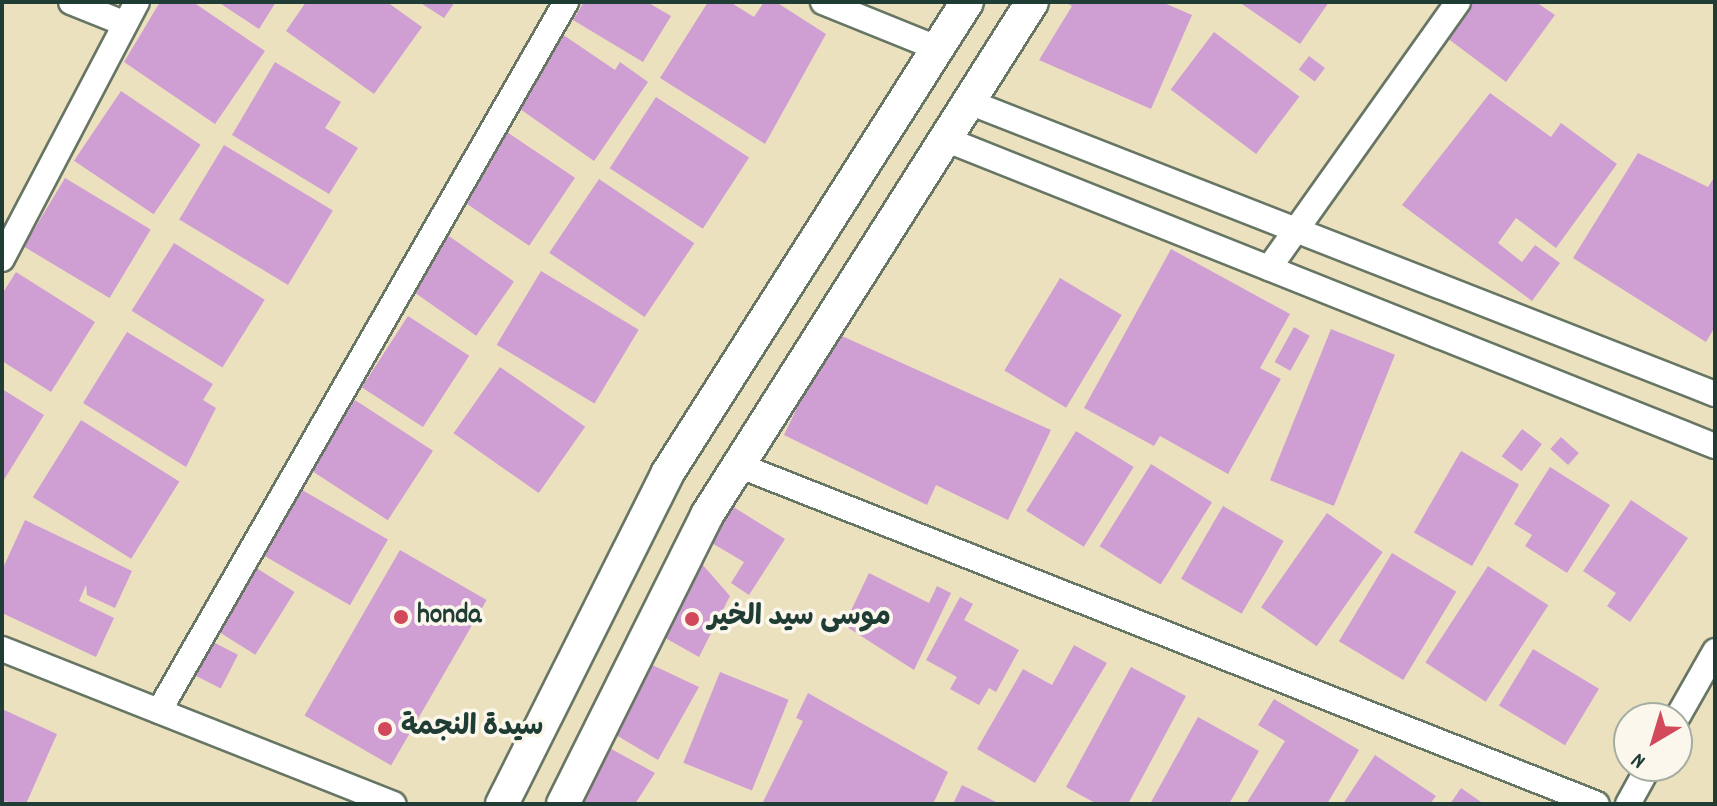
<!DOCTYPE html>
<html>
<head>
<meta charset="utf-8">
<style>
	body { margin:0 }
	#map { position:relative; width:1717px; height:806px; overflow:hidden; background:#ece1be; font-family:Dekko,"Playpen Sans Arabic",sans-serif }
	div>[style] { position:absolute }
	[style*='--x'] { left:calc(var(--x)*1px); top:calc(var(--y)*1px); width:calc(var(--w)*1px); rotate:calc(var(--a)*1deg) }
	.building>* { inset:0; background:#cf9fd4; transform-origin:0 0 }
	.roads { filter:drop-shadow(2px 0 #677664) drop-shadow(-2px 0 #677664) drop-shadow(0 2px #677664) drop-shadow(0 -2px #677664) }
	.street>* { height:24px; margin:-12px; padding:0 12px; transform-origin:12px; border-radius:12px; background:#fff }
	.secondary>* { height:32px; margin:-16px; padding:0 16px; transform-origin:16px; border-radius:16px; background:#fff }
	.dots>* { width:22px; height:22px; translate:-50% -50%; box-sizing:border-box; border:4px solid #fbf7ec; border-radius:50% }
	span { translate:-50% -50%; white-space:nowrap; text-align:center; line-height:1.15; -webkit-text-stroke:7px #fbf7ec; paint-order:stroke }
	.poi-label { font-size:28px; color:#1f3d34; font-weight:700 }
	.left { translate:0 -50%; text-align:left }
	.frame { position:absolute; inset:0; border:4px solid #1f3d34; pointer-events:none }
	.north { position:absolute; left:1613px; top:702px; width:80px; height:80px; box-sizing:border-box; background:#fbf7ec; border:2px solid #a3ada2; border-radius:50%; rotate:218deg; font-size:22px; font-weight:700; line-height:32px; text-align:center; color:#1f3d34 }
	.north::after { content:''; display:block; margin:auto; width:28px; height:36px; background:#d1495b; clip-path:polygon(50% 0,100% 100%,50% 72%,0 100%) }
</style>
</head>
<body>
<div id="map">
	<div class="building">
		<div style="clip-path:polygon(160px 2px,193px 2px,265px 51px,215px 124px,124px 62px)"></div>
		<div style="clip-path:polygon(218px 2px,276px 2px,259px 29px)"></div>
		<div style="clip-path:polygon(306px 2px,387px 2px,422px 27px,374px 94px,286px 31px)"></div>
		<div style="clip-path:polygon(419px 2px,455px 2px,444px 18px)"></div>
		<div style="clip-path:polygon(584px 2px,647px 2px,671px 16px,643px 62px,573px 20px)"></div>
		<div style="clip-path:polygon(708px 2px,730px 2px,754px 17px,764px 2px,776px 2px,826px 34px,765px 144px,660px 78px)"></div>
		<div style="clip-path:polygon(1064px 2px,1162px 2px,1192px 15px,1151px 109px,1039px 60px,1072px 6px)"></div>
		<div style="clip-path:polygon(1239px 2px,1329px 2px,1300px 44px)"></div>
		<div style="clip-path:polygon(1467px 2px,1536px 2px,1555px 15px,1506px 82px,1443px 35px)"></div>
		<div style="left:1214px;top:32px;width:107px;height:72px;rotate:37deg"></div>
		<div style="clip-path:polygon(562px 34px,615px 70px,620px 62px,648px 82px,594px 161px,513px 104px)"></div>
		<div style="left:1309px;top:56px;width:20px;height:17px;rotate:37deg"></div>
		<div style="clip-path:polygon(275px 62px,341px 102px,325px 128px,358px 148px,329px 194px,232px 135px)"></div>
		<div style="left:121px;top:91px;width:96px;height:84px;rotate:34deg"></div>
		<div style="clip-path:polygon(1490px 93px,1551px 137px,1561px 123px,1617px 164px,1556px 248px,1516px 218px,1498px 243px,1522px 262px,1535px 245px,1560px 263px,1532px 301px,1402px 205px)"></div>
		<div style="left:656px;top:97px;width:111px;height:85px;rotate:33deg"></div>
		<div style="left:507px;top:132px;width:82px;height:82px;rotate:34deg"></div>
		<div style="left:224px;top:145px;width:127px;height:87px;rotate:31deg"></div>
		<div style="clip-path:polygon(1638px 153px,1708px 187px,1715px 176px,1715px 327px,1706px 342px,1573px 258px)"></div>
		<div style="left:65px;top:178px;width:100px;height:80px;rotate:31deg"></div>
		<div style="left:599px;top:179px;width:115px;height:89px;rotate:34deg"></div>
		<div style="left:446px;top:234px;width:83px;height:66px;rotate:35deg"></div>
		<div style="left:174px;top:243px;width:107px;height:80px;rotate:32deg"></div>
		<div style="clip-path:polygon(1171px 249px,1290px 314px,1260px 368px,1281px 379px,1228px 474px,1160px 436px,1154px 446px,1084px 408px)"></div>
		<div style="left:541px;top:271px;width:114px;height:86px;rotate:31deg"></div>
		<div style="clip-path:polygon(16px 272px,95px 322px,51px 392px,2px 361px,2px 294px)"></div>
		<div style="left:1060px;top:278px;width:72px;height:108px;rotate:31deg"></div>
		<div style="left:408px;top:316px;width:73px;height:85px;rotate:33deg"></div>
		<div style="left:1294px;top:327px;width:18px;height:40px;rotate:29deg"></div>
		<div style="left:1331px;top:329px;width:69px;height:163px;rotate:22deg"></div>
		<div style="clip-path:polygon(127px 332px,213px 384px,203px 400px,216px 408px,186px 467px,83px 403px)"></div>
		<div style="clip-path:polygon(833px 332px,1051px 430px,1008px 520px,936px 485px,927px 505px,784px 435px)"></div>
		<div style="left:500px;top:367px;width:104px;height:81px;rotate:35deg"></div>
		<div style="clip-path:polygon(2px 389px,44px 415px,2px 483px)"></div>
		<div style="left:355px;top:400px;width:93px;height:83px;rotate:33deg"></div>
		<div style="left:81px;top:420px;width:116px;height:91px;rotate:32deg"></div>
		<div style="left:1522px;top:429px;width:25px;height:34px;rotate:37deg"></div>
		<div style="left:1076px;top:431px;width:68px;height:94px;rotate:32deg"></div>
		<div style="left:1561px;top:437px;width:24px;height:16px;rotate:42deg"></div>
		<div style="left:1461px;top:451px;width:67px;height:94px;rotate:30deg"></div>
		<div style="left:1151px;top:464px;width:72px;height:97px;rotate:32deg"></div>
		<div style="clip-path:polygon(1550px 467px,1610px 505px,1567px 573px,1525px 546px,1532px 535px,1514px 524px)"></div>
		<div style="left:297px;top:487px;width:105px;height:76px;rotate:30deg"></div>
		<div style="clip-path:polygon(1631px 500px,1688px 538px,1630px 622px,1607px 606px,1616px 593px,1583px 571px)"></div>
		<div style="clip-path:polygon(727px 503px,785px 539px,749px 595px,731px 583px,744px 562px,705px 539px)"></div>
		<div style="left:1223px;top:506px;width:70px;height:84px;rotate:30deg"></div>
		<div style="left:1327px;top:513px;width:68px;height:115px;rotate:35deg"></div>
		<div style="clip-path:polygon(25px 520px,132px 571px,115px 608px,87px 595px,86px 585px,79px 601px,114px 618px,96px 657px,2px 613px,2px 570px)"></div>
		<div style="left:400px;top:550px;width:100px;height:191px;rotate:30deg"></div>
		<div style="left:1392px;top:553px;width:75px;height:103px;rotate:31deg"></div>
		<div style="clip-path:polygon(702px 564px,730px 596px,699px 657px,660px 635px)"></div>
		<div style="left:253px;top:566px;width:49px;height:74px;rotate:32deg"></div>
		<div style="left:1488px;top:566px;width:72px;height:115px;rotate:33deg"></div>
		<div style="clip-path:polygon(869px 573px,929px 603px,937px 586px,951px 593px,914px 670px,844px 625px)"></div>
		<div style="clip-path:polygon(960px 597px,973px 604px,964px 620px,1019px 650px,996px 692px,989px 688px,979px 705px,950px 689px,957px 677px,926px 660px)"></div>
		<div style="left:213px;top:642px;width:28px;height:38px;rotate:27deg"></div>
		<div style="clip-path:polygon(1074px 645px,1107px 663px,1035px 783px,977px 749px,1023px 669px,1052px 685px)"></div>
		<div style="left:1533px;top:649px;width:77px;height:66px;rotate:31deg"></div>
		<div style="clip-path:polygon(648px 663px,699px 687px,658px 760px,616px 735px)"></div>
		<div style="clip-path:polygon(1131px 667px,1186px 696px,1128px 804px,1097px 804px,1066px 787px)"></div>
		<div style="left:720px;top:672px;width:74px;height:98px;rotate:22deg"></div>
		<div style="clip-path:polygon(808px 693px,948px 772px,933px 804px,762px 804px,803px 721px,796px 718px)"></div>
		<div style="clip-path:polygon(1274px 699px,1359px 750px,1327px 804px,1246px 804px,1285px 741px,1258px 725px)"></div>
		<div style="clip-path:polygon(2px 709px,57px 734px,26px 804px,2px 801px)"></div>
		<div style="clip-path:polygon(1198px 717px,1259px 751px,1229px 804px,1150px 804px)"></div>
		<div style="clip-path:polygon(606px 746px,655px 773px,635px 804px,579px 804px)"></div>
		<div style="clip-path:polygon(1375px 755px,1436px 796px,1430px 804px,1343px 804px)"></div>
		<div style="clip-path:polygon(962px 785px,1000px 804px,953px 804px)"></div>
		<div style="clip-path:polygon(1461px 788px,1484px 804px,1450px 804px)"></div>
	</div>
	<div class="roads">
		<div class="street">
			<div style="--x:71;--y:2;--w:56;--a:22"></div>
			<div style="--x:823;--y:2;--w:123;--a:22"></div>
			<div style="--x:969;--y:102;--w:801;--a:21.38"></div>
			<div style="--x:945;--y:139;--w:829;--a:21.74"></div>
			<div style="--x:2;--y:259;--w:290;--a:-62.3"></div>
			<div style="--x:1269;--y:268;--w:326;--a:-54.6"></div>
			<div style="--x:738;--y:465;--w:923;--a:21.54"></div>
			<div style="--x:2;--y:649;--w:421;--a:21.6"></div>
			<div style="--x:159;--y:711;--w:818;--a:-60.14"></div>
			<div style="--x:1677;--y:718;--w:77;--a:-60.4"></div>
			<div style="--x:1628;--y:804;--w:43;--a:-61.1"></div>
		</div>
		<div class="secondary">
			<div style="--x:502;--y:804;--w:369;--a:-63.4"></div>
			<div style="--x:667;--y:474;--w:559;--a:-57.56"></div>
			<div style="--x:563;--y:804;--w:323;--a:-63.5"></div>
			<div style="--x:707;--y:515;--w:607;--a:-57.64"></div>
		</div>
	</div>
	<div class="dots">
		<div style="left:401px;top:617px;background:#d1495b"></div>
		<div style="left:692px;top:619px;background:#d1495b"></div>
		<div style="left:385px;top:729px;background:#d1495b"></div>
	</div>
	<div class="poi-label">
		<span class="left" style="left:417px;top:617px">honda</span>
		<span class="left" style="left:708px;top:619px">موسى سيد الخير</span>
		<span class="left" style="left:401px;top:729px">سيدة النجمة</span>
	</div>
	<div class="frame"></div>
	<div class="north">N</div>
</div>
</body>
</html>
